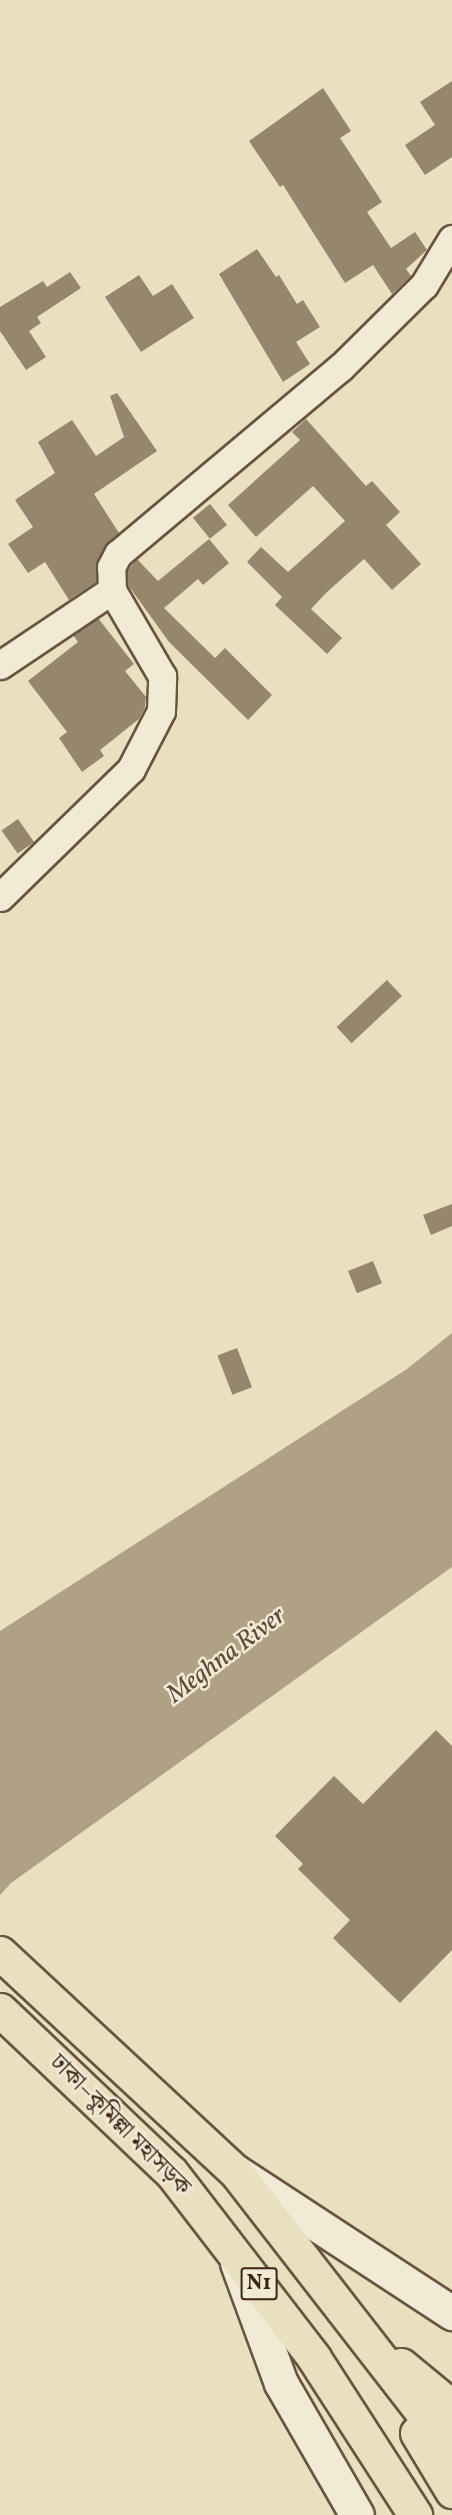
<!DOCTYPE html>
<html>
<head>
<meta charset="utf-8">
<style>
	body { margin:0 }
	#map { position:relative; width:452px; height:2515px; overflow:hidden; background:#e9e0c0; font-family:Vollkorn,"Noto Serif Bengali",serif }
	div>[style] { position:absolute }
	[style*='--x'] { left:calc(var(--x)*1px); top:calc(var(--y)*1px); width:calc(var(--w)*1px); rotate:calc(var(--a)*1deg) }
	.water>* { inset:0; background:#afa086 }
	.building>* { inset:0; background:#97866e; transform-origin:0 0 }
	.roads { filter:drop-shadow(2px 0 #695440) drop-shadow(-2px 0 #695440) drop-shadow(0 2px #695440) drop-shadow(0 -2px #695440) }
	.minor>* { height:27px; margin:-13.5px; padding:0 13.5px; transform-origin:13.5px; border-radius:13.5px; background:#f1ebd6 }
	.tertiary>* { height:33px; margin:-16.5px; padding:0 16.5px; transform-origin:16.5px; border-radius:16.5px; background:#f1ebd6 }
	.trunk>* { height:33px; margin:-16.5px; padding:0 16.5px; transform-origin:16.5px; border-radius:16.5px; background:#e9e0c0 }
	span { translate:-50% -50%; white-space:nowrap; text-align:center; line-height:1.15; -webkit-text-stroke:5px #f1ebd6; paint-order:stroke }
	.shield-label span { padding:2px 4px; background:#f1ebd6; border:2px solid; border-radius:4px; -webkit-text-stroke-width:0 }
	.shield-label { font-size:22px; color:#3e2516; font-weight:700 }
	.street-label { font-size:24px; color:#3e2516 }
	.water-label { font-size:26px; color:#604a38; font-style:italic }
</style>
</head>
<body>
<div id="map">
	<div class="water">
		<div style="clip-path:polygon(452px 1333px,452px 1567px,11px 1883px,0 1895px,0 1631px,407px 1369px)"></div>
	</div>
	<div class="building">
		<div style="clip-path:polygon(452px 81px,452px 157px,425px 175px,405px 145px,435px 125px,420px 102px)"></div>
		<div style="clip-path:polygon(323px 88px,351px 131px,340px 138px,382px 202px,367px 212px,391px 248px,415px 232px,427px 250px,406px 269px,411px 276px,392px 294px,373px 265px,345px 283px,283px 185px,280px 187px,249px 141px)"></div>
		<div style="clip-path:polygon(257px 249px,276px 277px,279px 275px,297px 304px,303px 300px,320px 327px,296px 342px,310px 364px,283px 382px,219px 274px)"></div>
		<div style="clip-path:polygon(70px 272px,81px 288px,37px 317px,41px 323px,29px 331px,46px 357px,26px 370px,0 331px,0 307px,43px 281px,47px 287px)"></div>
		<div style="clip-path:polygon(139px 275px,153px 296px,172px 284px,194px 318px,141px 352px,105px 297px)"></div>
		<div style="clip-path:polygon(117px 393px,157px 451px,94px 494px,119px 533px,97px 560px,96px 582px,69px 600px,45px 562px,28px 573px,8px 544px,33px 527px,15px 500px,55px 473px,38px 442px,72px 420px,96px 456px,124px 437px,110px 396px)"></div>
		<div style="clip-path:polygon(306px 419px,366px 486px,372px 481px,400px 512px,386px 525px,421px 564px,392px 590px,364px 559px,326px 593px,311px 609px,342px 638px,327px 654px,275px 605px,282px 597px,247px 562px,261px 547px,288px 572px,345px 521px,313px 486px,256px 537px,228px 505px,300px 440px,292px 432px)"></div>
		<div style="left:210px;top:504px;width:27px;height:22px;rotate:51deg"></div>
		<div style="clip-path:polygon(209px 539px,229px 563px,203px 585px,198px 579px,164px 608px,215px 658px,225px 648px,272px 695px,248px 720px,169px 642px,128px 585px,127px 571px,137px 559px,158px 581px)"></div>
		<div style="clip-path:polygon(98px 618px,134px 664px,125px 671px,146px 697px,145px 707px,139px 719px,100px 750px,104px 756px,82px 772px,59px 738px,67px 732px,28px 681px,78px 642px,73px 635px)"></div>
		<div style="left:18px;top:819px;width:28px;height:20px;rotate:55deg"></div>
		<div style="left:387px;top:980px;width:22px;height:69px;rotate:47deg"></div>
		<div style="clip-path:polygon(452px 1204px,452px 1226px,431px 1235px,423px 1215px)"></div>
		<div style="left:373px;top:1261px;width:24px;height:27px;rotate:68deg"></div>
		<div style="left:237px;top:1348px;width:42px;height:21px;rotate:69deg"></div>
		<div style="clip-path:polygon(436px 1730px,452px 1746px,452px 1950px,400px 2003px,333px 1938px,350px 1920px,298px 1869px,303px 1864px,275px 1836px,334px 1776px,363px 1804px)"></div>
	</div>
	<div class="roads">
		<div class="minor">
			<div style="--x:0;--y:665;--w:135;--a:-33.8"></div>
			<div style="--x:0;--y:897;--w:183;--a:-44.3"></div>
			<div style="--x:131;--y:769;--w:65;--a:-62.7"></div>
			<div style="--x:161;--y:711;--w:35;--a:-88"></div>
			<div style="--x:162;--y:676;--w:99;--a:-120.2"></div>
			<div style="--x:112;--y:590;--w:23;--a:-92"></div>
			<div style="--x:111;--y:567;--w:15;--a:-62"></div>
			<div style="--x:118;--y:554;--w:290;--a:-40"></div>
			<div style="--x:340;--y:368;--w:118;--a:-44.7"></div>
			<div style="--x:424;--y:285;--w:54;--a:-58.7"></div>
		</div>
		<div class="tertiary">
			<div style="--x:238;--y:2173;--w:256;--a:33.2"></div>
			<div style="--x:237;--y:2263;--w:128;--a:69.9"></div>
			<div style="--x:281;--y:2383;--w:152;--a:60.1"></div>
		</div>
		<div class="trunk">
			<div style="--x:0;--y:1953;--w:321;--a:42.9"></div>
			<div style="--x:235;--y:2171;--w:354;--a:52.2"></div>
			<div style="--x:0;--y:2010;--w:236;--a:43.5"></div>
			<div style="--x:171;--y:2172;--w:235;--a:52.4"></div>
			<div style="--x:314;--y:2358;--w:187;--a:57.2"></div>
			<div style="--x:401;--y:2365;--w:66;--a:39.5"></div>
			<div style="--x:417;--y:2433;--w:68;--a:58.9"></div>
		</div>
	</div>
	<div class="shield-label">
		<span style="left:259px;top:2284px">N1</span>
	</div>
	<div class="street-label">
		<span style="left:119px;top:2126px;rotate:45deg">ঢাকা–কুমিল্লা মহাসড়ক</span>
	</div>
	<div class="water-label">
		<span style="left:227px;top:1656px;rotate:-37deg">Meghna River</span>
	</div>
</div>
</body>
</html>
